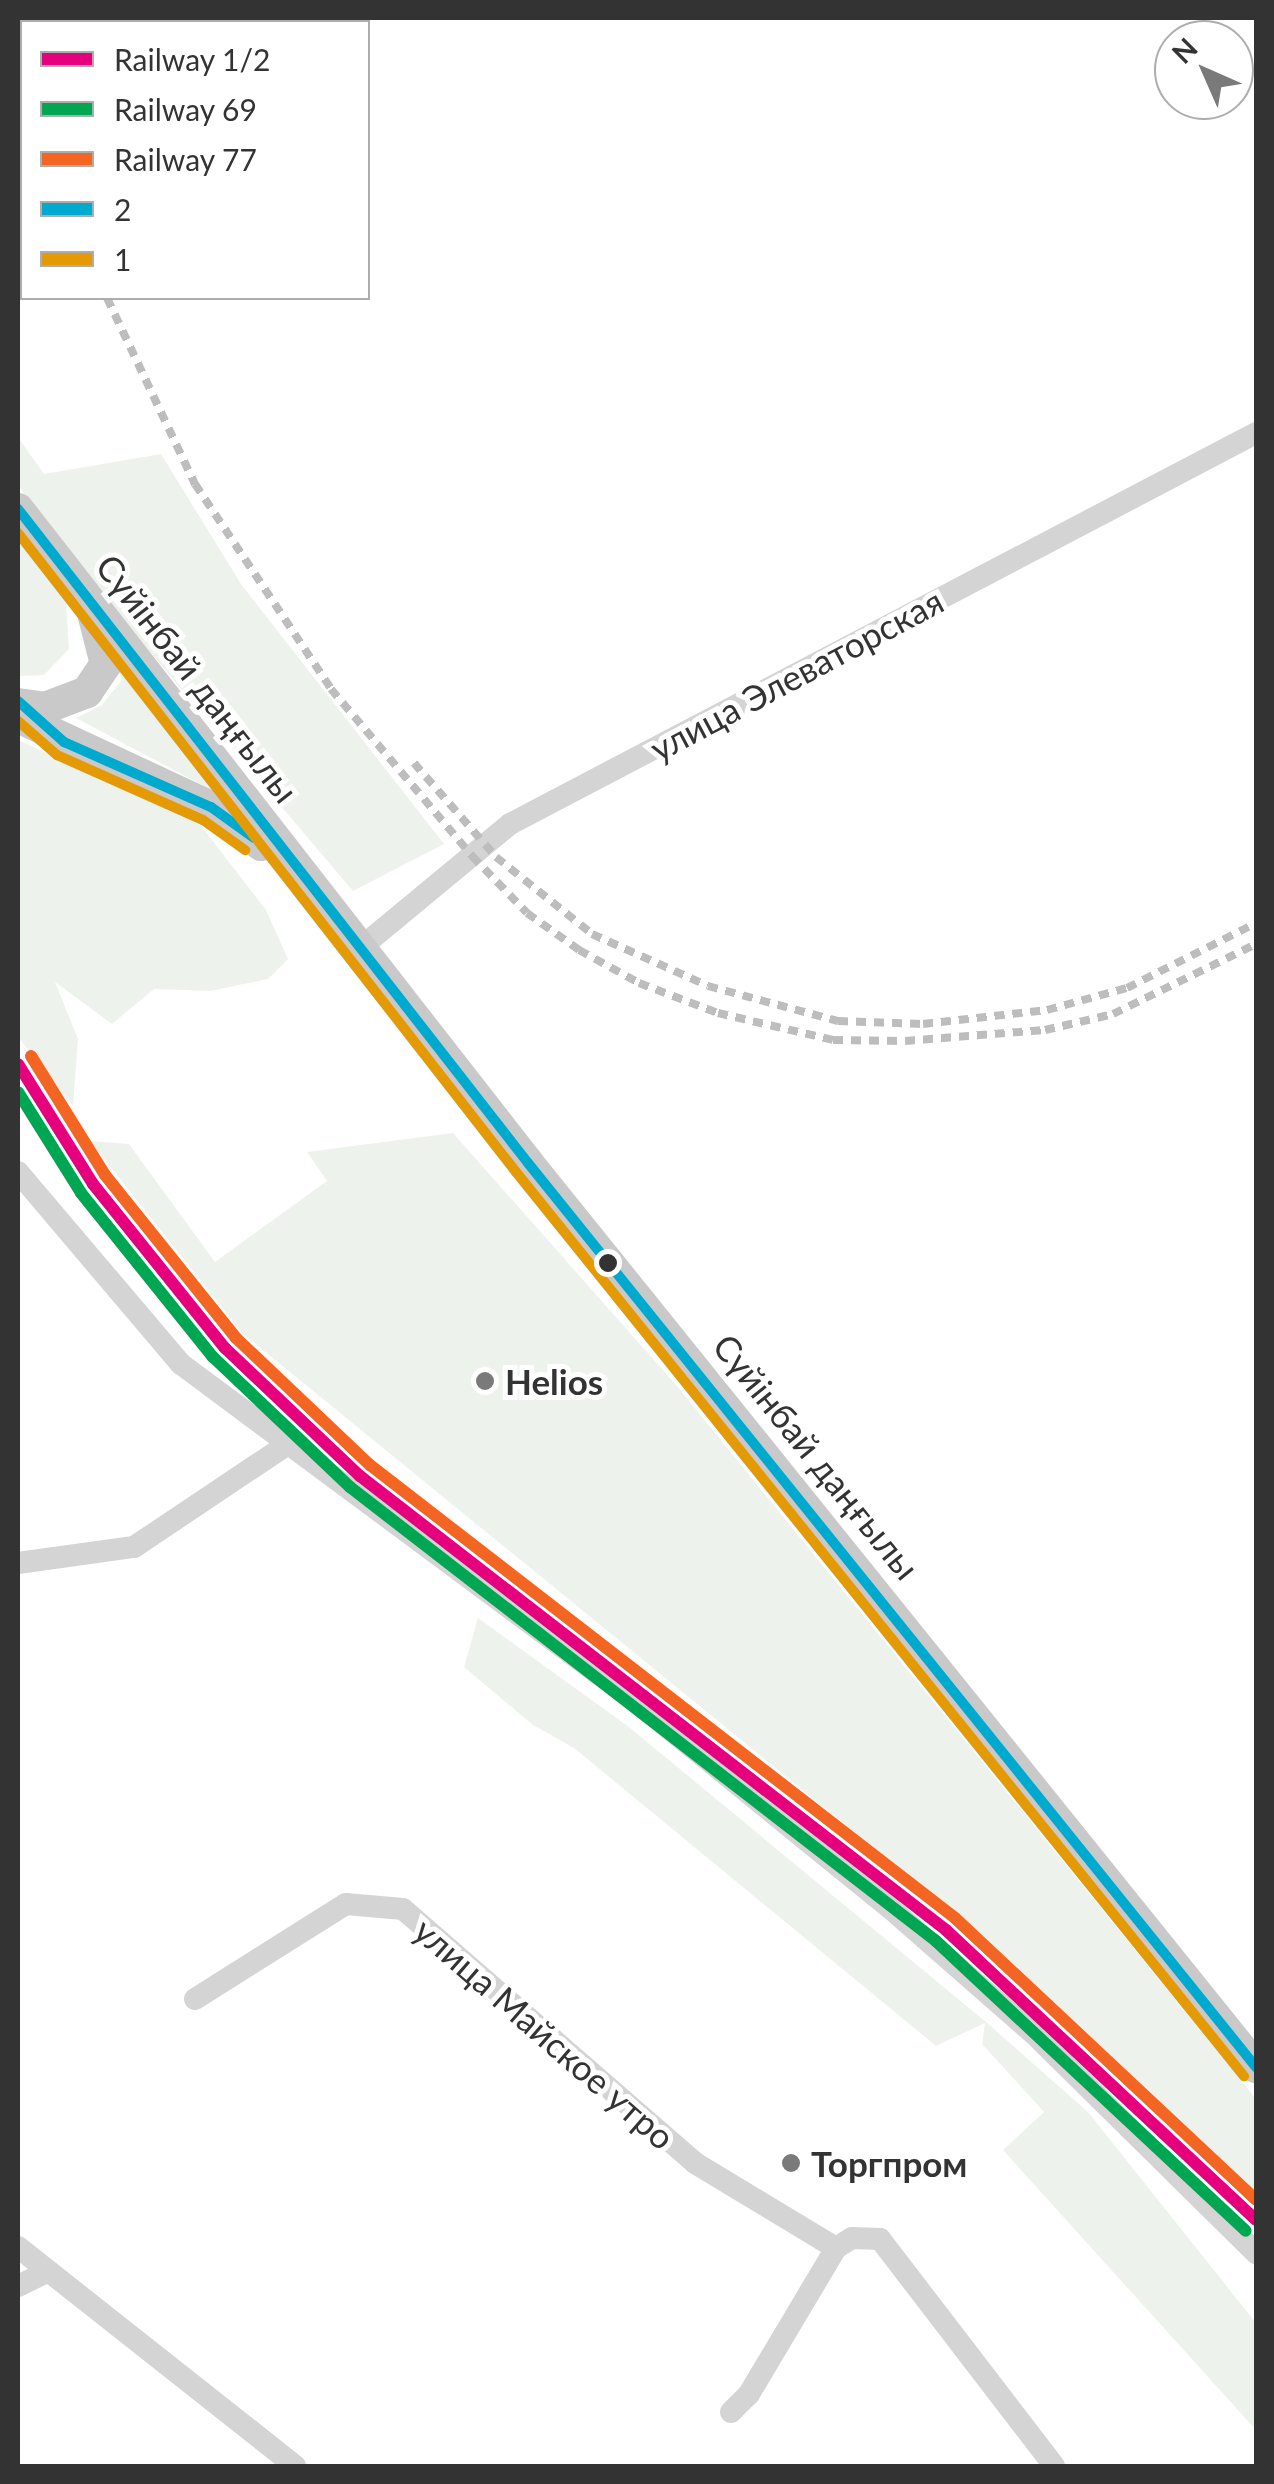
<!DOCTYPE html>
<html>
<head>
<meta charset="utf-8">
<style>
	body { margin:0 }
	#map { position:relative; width:1274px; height:2484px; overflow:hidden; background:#fff; font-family:Lato,sans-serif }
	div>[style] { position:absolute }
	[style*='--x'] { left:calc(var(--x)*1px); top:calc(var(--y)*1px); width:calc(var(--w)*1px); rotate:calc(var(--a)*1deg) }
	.green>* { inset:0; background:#eef2ec }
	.street>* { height:22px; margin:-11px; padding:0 11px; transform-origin:11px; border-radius:11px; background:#d4d4d4 }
	.primary>* { height:32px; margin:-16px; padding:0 16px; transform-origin:16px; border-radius:16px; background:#c9c9c9 }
	.rail>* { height:8px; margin-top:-4px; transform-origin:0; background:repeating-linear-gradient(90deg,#bdbdbd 0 10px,transparent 0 18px) }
	.bus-1>* { height:10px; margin:-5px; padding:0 5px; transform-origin:5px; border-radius:5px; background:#00a9ce }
	.bus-2>* { height:10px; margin:-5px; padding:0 5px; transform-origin:5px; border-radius:5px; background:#e39a05 }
	.rail-1>* { height:12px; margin:-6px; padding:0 6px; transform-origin:6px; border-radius:6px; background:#e5007d }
	.rail-2>* { height:12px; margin:-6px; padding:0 6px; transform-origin:6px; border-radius:6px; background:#00a651 }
	.rail-3>* { height:12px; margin:-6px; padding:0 6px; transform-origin:6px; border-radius:6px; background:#f26522 }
	.dots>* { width:28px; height:28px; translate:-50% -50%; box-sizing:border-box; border:5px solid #fff; border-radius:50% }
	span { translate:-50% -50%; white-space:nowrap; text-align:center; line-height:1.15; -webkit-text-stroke:10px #fff; paint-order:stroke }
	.street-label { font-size:35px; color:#333 }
	.poi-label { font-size:35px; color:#333; font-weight:700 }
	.left { translate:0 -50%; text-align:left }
	.frame { position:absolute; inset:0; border:20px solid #333; pointer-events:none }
	.legend { position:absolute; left:20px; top:20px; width:350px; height:280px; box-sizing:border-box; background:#fff; border:2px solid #adadad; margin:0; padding:12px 18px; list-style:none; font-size:30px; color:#333 }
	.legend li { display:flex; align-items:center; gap:20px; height:50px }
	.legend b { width:50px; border:2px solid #adadad }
	.north { position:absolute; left:1154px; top:20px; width:100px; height:100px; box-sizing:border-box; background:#fff; border:2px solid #adadad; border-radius:50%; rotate:315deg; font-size:28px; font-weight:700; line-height:40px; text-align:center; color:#333 }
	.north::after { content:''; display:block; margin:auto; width:35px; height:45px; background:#7a7a7a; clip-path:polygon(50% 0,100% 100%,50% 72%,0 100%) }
</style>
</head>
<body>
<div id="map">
	<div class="green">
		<div style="clip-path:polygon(18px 437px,44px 474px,161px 454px,241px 584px,444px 844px,353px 891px,64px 551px,18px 485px)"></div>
		<div style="clip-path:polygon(18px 537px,66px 603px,69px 649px,44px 675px,18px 676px)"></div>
		<div style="clip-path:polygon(116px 651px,232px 801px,76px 718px,102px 705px,121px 681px)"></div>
		<div style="clip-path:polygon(18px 740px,199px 823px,266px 910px,288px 959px,268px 979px,210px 991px,154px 989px,112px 1024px,55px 982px,78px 1039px,73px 1106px,18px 1037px)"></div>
		<div style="clip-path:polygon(453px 1133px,677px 1386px,1256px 2099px,1256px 2198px,1209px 2148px,897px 1867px,242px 1333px,90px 1141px,129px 1144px,215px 1262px,327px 1181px,307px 1152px)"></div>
		<div style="clip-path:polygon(478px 1618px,629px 1727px,986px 2022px,1088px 2112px,1256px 2323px,1256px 2430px,1003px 2150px,1044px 2112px,982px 2044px,985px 2023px,936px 2046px,574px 1748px,533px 1725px,464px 1667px)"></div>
	</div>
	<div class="street">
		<div style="--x:359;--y:949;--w:196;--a:-39.6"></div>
		<div style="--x:510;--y:824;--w:842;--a:-27.66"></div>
		<div style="--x:18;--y:1172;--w:252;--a:49.7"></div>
		<div style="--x:181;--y:1364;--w:565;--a:36.59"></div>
		<div style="--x:635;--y:1701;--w:339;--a:39.1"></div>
		<div style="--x:898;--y:1915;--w:181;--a:41.2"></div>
		<div style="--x:1034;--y:2034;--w:312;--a:44.6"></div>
		<div style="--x:18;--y:1563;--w:117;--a:-7.9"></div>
		<div style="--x:134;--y:1547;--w:185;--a:-33.8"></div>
		<div style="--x:195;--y:1999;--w:178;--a:-32.2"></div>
		<div style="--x:346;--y:1904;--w:57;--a:5"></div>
		<div style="--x:403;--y:1909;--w:387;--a:41"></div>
		<div style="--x:695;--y:2163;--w:165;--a:31.1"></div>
		<div style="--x:18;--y:2247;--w:353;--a:38.3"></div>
		<div style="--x:18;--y:2286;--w:30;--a:-26"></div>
		<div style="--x:731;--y:2412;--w:25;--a:-45"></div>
		<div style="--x:749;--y:2394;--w:170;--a:-59.2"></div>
		<div style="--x:836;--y:2248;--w:19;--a:-32"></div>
		<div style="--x:852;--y:2238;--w:28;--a:2"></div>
		<div style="--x:880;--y:2239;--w:286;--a:52.5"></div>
	</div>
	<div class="primary">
		<div style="--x:18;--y:509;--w:829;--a:52.05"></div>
		<div style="--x:528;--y:1163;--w:1161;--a:51.16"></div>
		<div style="--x:18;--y:704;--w:27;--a:8"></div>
		<div style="--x:45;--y:708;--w:45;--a:-20.9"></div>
		<div style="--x:87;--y:692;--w:34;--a:-56"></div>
		<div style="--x:106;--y:664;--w:49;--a:-104.3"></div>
		<div style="--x:18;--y:717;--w:213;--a:25"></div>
		<div style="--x:211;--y:807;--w:63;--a:37.2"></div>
	</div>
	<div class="rail">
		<div style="--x:18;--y:52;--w:12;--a:70"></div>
		<div style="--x:18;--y:92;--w:12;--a:70"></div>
		<div style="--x:107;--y:298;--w:206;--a:64.7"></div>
		<div style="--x:195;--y:484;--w:246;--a:56.4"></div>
		<div style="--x:331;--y:689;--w:219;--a:49.8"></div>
		<div style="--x:472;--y:856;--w:79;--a:46"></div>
		<div style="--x:527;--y:913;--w:64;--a:35.4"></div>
		<div style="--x:579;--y:950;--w:68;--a:28.8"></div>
		<div style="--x:639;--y:983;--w:85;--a:20.8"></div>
		<div style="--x:718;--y:1013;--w:118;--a:13.2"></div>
		<div style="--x:833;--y:1040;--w:72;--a:0.8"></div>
		<div style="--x:905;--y:1041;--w:140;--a:-4.5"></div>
		<div style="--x:1045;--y:1030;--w:70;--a:-13.2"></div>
		<div style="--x:1113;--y:1014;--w:159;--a:-26.1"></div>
		<div style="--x:414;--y:763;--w:125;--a:48.9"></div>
		<div style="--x:496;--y:857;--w:123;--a:38.7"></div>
		<div style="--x:592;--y:934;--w:127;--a:24.1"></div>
		<div style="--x:708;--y:986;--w:135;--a:15.1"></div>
		<div style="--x:838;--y:1021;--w:85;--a:2"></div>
		<div style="--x:923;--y:1024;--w:125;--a:-6.4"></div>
		<div style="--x:1047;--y:1010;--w:83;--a:-15.4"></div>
		<div style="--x:1127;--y:988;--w:144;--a:-26.7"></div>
	</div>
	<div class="bus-1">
		<div style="--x:18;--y:509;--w:829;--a:52.05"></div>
		<div style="--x:528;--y:1163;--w:1161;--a:51.16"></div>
		<div style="--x:18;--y:701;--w:62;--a:41.7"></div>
		<div style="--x:64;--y:742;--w:161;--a:23.9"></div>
		<div style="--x:211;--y:807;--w:53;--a:35.8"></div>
	</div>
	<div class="bus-2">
		<div style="--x:18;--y:533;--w:810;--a:52.07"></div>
		<div style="--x:516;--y:1172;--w:1161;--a:51.16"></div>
		<div style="--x:18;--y:721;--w:52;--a:41.1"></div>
		<div style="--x:57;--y:755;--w:160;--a:24"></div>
		<div style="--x:203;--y:820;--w:52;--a:35.5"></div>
	</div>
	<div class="rail-1">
		<div style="--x:18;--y:1064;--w:142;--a:58"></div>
		<div style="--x:93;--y:1184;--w:211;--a:51.2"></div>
		<div style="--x:225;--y:1348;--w:186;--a:43.5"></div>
		<div style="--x:360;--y:1476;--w:741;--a:37.77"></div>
		<div style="--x:946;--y:1930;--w:424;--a:43.1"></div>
	</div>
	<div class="rail-2">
		<div style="--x:18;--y:1092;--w:119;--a:58"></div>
		<div style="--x:81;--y:1193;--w:211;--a:51.2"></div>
		<div style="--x:213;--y:1357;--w:189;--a:43.5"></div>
		<div style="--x:350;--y:1487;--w:741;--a:37.77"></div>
		<div style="--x:936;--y:1941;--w:424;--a:43.1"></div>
	</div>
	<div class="rail-3">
		<div style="--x:31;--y:1056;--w:140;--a:58.1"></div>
		<div style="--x:105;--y:1175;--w:209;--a:51.2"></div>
		<div style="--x:236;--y:1338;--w:185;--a:43.5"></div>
		<div style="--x:370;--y:1465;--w:740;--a:37.75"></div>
		<div style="--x:955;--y:1918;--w:412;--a:43.1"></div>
	</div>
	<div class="dots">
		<div style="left:608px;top:1263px;background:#333"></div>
		<div style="left:485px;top:1381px;background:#7a7a7a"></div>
		<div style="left:791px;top:2163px;background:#7a7a7a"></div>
	</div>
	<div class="street-label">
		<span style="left:796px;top:674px;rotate:-28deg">улица Элеваторская</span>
		<span style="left:198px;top:678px;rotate:52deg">Сүйінбай даңғылы</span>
		<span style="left:817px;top:1456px;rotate:51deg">Сүйінбай даңғылы</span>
		<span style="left:545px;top:2033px;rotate:41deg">улица Майское утро</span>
	</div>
	<div class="poi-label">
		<span class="left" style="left:505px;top:1381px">Helios</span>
		<span class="left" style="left:811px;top:2163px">Торгпром</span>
	</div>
	<div class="frame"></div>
	<ul class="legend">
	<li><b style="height:12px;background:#e5007d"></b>Railway 1/2</li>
	<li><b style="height:12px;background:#00a651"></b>Railway 69</li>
	<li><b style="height:12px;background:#f26522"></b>Railway 77</li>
	<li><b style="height:12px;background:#00a9ce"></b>2</li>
	<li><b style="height:12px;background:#e39a05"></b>1</li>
	</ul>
	<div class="north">N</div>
</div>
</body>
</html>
